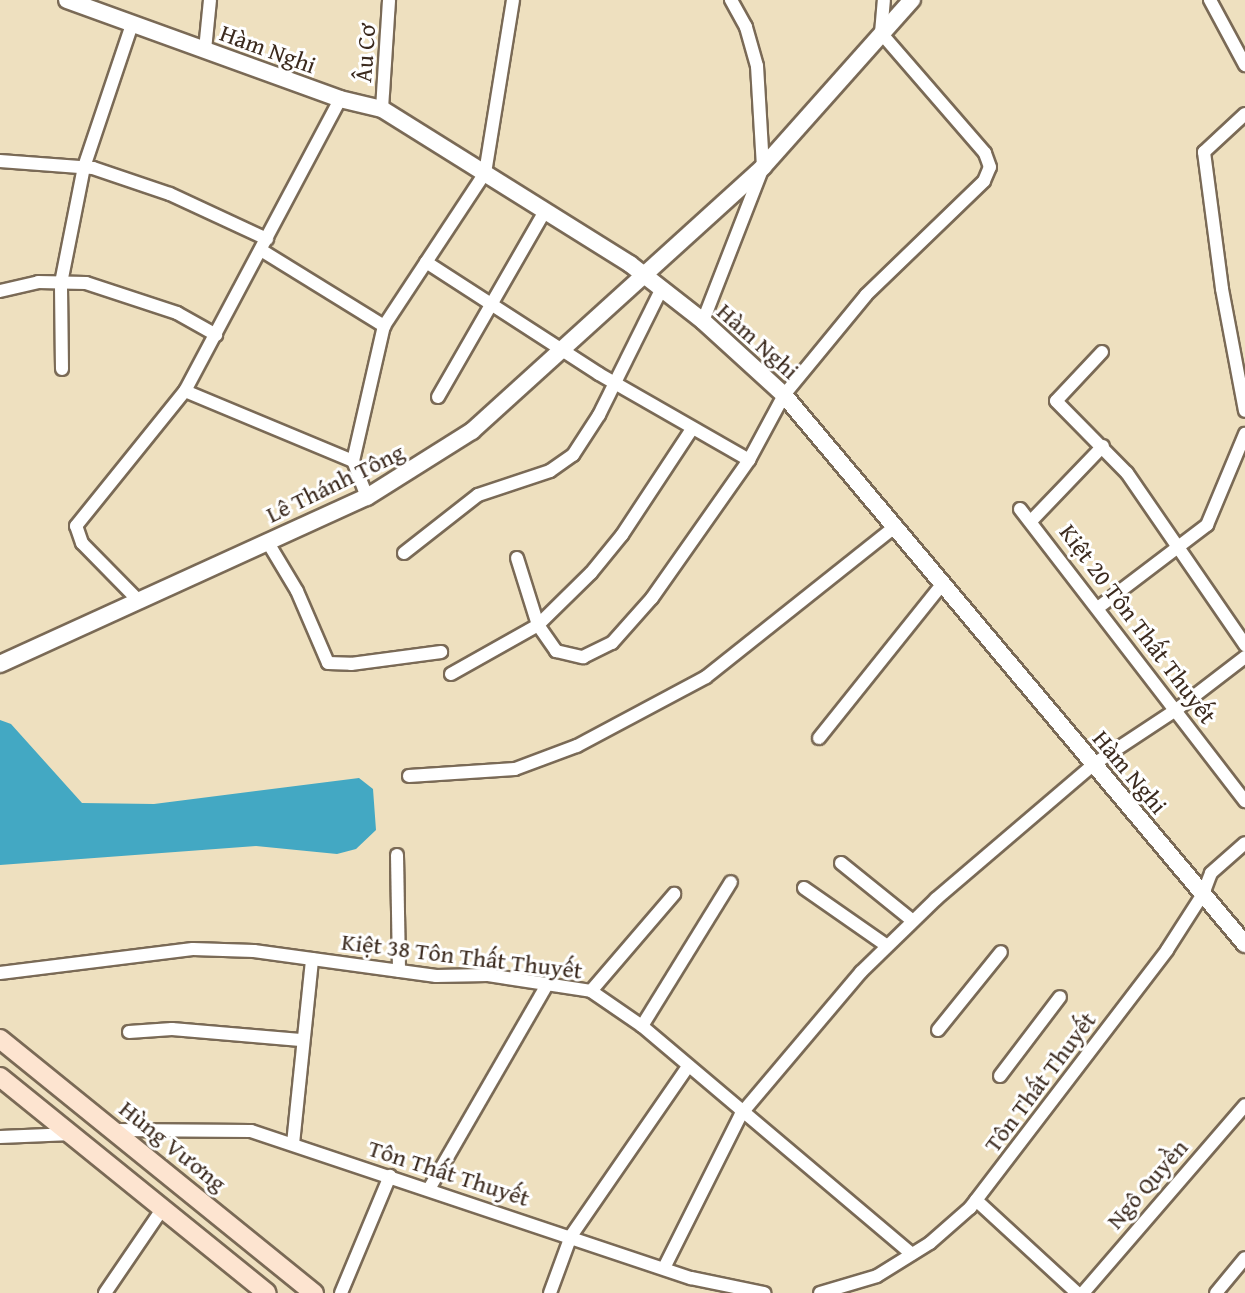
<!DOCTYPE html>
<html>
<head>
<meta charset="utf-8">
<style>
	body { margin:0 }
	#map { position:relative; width:1245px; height:1293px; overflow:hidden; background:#eee0bf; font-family:"Gentium Book Plus",serif }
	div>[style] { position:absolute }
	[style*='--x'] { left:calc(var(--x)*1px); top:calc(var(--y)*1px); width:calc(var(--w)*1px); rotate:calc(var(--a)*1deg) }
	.water>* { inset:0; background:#43a8c3 }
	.roads { filter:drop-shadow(2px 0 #7a6a56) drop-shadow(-2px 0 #7a6a56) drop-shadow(0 2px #7a6a56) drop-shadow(0 -2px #7a6a56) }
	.minor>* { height:12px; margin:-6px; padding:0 6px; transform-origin:6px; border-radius:6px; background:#fff }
	.tertiary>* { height:16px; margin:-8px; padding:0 8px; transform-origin:8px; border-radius:8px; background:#fff }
	.secondary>* { height:18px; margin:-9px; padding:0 9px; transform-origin:9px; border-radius:9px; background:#fde4d0 }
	span { translate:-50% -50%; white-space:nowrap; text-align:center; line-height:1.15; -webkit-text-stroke:6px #fff; paint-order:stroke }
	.street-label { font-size:24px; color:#3b2a1e }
</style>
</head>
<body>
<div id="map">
	<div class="water">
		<div style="clip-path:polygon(0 720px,11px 724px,82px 803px,154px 804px,359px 778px,373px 789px,376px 830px,356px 849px,337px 854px,256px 846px,0 865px)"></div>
	</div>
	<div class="roads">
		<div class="minor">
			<div style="--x:1210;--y:0;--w:74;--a:61.7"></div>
			<div style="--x:205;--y:50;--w:50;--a:-84.3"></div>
			<div style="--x:382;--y:109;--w:109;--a:-86.3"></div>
			<div style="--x:1245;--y:114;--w:56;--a:137.2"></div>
			<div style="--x:1204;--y:152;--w:138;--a:82.5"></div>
			<div style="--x:1222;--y:289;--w:124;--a:79.3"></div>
			<div style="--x:0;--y:161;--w:93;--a:4.3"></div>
			<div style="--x:93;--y:168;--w:81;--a:18.7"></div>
			<div style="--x:170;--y:194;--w:107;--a:24.9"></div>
			<div style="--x:261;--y:250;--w:145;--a:31.7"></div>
			<div style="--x:426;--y:262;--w:206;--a:32.9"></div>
			<div style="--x:599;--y:374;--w:173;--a:29.8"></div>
			<div style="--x:0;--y:291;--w:39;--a:-13"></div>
			<div style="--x:38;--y:282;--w:48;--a:1.2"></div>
			<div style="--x:86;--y:283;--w:96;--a:18.2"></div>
			<div style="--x:177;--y:313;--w:45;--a:29.4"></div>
			<div style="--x:703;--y:321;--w:165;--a:-68.7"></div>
			<div style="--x:763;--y:167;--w:101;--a:-93.4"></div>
			<div style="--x:757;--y:66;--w:41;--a:-105.8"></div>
			<div style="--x:746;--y:27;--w:31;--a:-119"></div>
			<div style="--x:1102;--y:352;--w:67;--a:133.2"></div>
			<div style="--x:1056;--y:401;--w:101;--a:45.4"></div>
			<div style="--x:1127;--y:473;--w:209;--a:55.5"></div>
			<div style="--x:62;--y:369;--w:86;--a:-90.7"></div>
			<div style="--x:61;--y:283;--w:118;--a:-78.8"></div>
			<div style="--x:84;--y:167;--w:151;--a:-71.4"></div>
			<div style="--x:185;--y:391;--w:182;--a:22.6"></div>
			<div style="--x:438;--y:397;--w:215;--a:-60.1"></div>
			<div style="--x:367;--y:497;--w:39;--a:-111"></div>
			<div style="--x:353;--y:461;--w:139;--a:-77.1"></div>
			<div style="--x:384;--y:326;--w:183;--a:-56.6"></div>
			<div style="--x:485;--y:173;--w:175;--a:-80.8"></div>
			<div style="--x:1020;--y:509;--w:369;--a:52.4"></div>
			<div style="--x:1033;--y:519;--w:101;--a:-46.2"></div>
			<div style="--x:267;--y:541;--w:58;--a:59"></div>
			<div style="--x:297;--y:591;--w:78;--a:66.7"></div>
			<div style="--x:328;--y:663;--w:23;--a:2"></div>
			<div style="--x:351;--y:664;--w:91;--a:-7.6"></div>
			<div style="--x:404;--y:553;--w:94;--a:-38.1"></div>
			<div style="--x:478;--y:495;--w:76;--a:-18.4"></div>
			<div style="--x:550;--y:471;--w:28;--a:-35"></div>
			<div style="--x:573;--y:455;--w:48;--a:-57"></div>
			<div style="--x:599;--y:415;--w:142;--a:-63.6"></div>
			<div style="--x:517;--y:558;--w:70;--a:72.6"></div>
			<div style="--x:538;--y:625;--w:32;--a:55"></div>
			<div style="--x:556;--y:651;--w:28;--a:13"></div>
			<div style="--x:583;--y:657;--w:32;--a:-26"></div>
			<div style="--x:612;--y:643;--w:60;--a:-48.4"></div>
			<div style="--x:652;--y:598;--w:169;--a:-54.9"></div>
			<div style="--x:749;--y:460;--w:74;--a:-61.7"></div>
			<div style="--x:784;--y:395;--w:129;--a:-50.6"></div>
			<div style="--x:866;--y:295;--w:164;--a:-44"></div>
			<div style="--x:984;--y:181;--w:15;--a:-67"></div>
			<div style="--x:990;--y:167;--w:15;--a:-110"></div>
			<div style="--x:985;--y:153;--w:159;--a:-130.9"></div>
			<div style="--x:881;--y:33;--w:33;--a:-85"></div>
			<div style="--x:137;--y:599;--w:78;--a:-134.5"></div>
			<div style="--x:82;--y:543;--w:18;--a:-109"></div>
			<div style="--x:76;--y:526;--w:174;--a:-51.1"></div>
			<div style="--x:185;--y:391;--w:331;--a:-62"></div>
			<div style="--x:1099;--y:607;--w:136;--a:-37.2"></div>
			<div style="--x:1207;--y:525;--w:99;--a:-67.3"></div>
			<div style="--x:451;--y:674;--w:100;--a:-29.4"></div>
			<div style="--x:538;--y:625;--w:74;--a:-44.5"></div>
			<div style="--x:591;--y:573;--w:49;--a:-50.8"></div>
			<div style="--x:622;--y:535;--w:127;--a:-56.6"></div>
			<div style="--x:819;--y:738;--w:198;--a:-51.3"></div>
			<div style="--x:409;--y:776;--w:106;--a:-3.8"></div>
			<div style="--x:515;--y:769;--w:66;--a:-20.4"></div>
			<div style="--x:577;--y:746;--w:146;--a:-28.1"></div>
			<div style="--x:706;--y:677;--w:243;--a:-38.5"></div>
			<div style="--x:397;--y:855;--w:116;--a:89"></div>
			<div style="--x:841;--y:863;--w:92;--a:38.9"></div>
			<div style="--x:804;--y:888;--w:101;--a:34.9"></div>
			<div style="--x:0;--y:973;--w:194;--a:-7.1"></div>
			<div style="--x:193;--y:949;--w:61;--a:1.9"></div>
			<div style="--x:254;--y:951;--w:184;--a:7.8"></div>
			<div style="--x:436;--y:976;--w:52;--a:-1.1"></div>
			<div style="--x:488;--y:975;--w:104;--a:8.8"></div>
			<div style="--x:591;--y:991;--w:62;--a:34.5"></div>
			<div style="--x:642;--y:1026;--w:353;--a:40.2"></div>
			<div style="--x:591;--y:991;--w:128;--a:-49.4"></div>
			<div style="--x:642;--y:1026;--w:169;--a:-58.3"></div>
			<div style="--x:938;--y:1030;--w:100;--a:-51.1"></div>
			<div style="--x:129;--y:1032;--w:43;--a:-4"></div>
			<div style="--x:172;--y:1029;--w:129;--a:4.9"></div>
			<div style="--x:1000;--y:1076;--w:99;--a:-52.8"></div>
			<div style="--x:115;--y:1130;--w:136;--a:0.4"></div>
			<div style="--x:251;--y:1131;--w:464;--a:18.5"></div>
			<div style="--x:691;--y:1278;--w:75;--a:11.6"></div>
			<div style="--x:0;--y:1137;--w:72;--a:-2.4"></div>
			<div style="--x:293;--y:1144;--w:186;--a:-84.1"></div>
			<div style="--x:429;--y:1189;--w:238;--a:-60"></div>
			<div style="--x:976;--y:1200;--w:137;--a:42.6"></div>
			<div style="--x:664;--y:1268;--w:172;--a:-63.4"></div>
			<div style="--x:741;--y:1114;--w:186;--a:-49.8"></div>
			<div style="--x:861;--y:972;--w:105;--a:-44.2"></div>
			<div style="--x:936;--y:899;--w:208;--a:-40.5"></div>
			<div style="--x:1094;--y:764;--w:98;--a:-33.4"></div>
			<div style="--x:1176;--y:710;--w:87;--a:-37.5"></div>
			<div style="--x:105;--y:1293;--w:103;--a:-55.7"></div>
			<div style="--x:341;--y:1293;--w:127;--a:-67.3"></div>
			<div style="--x:550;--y:1293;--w:61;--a:-69.8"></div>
			<div style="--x:571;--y:1236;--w:204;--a:-55.4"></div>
			<div style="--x:820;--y:1293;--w:59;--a:-16.6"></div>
			<div style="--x:877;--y:1276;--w:62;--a:-31.9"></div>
			<div style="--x:930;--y:1243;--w:53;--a:-41.2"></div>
			<div style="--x:970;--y:1208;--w:325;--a:-52.6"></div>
			<div style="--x:1167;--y:950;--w:67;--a:-57.3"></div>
			<div style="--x:1203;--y:894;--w:22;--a:-69"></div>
			<div style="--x:1211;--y:873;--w:45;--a:-41.4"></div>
			<div style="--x:1083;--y:1293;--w:248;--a:-49.2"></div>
			<div style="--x:1216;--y:1293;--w:45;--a:-50.4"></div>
		</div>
		<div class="tertiary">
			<div style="--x:67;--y:0;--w:290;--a:19.9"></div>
			<div style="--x:340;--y:99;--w:43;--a:13.4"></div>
			<div style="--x:382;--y:109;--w:292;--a:32"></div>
			<div style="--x:630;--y:264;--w:93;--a:38"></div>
			<div style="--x:703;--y:321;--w:110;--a:42.4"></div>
			<div style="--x:784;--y:395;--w:717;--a:49.98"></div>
			<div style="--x:0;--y:664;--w:403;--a:-24.5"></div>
			<div style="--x:367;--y:497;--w:124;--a:-32.2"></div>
			<div style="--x:472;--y:431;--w:393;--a:-42.2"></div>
			<div style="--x:763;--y:167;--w:224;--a:-48.3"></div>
		</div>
		<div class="secondary">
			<div style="--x:0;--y:1039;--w:404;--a:39"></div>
			<div style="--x:0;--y:1077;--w:343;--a:39"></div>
		</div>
	</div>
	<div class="street-label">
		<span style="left:268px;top:49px;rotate:20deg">Hàm Nghi</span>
		<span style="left:365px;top:53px;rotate:-86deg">Âu Cơ</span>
		<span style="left:758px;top:341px;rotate:42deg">Hàm Nghi</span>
		<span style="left:335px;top:483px;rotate:-26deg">Lê Thánh Tông</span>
		<span style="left:1138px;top:624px;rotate:53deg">Kiệt 20 Tôn Thất Thuyết</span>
		<span style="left:1130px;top:772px;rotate:50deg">Hàm Nghi</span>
		<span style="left:462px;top:956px;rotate:7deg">Kiệt 38 Tôn Thất Thuyết</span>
		<span style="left:1040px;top:1082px;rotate:-53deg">Tôn Thất Thuyết</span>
		<span style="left:173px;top:1146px;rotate:39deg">Hùng Vương</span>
		<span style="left:449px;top:1173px;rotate:18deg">Tôn Thất Thuyết</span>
		<span style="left:1147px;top:1184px;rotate:-49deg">Ngô Quyền</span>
	</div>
</div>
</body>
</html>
